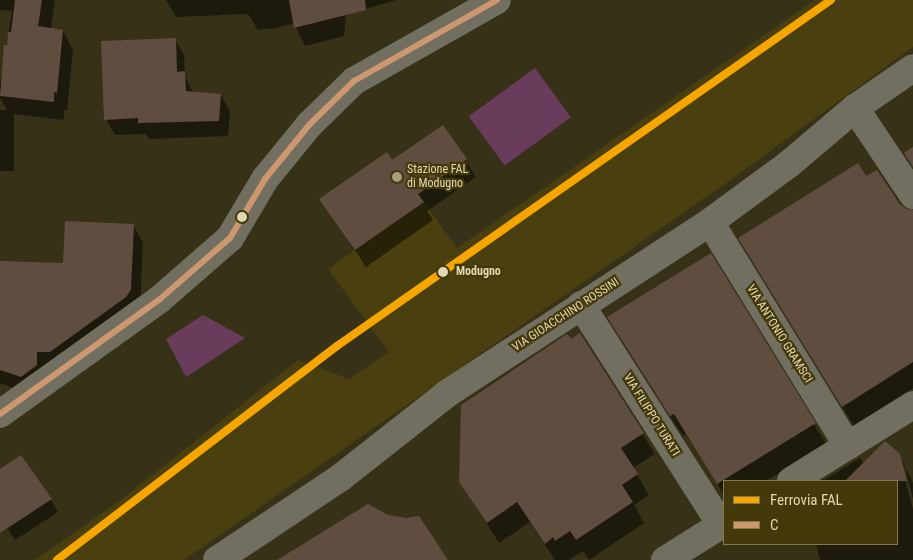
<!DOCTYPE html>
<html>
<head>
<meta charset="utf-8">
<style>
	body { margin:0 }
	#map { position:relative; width:913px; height:560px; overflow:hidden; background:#373118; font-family:"Roboto Condensed",sans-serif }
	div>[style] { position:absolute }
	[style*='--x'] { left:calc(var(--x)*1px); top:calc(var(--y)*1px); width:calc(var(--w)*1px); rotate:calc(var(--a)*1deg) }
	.built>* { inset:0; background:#4a3f0e }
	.green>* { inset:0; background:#6a3c5c; transform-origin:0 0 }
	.shadow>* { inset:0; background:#0007 }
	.building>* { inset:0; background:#5f4e3f }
	.minor>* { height:28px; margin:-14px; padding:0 14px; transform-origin:14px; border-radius:14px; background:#726e60 }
	.bus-1>* { height:6px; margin:-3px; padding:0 3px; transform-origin:3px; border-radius:3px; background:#cd976f }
	.rail-1>* { height:8px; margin:-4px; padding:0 4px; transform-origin:4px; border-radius:4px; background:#f7a600 }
	.dots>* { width:14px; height:14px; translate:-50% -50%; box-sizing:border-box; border:2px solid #44390b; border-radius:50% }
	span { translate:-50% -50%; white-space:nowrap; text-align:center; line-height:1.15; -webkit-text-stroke:4.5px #44390b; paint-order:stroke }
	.poi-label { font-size:12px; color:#e2d8b1 }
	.left { translate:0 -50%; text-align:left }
	.stop-label { font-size:12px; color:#e2d8b1; font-weight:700 }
	.street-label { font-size:12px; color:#e2d8b1 }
	.legend { position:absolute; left:723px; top:480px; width:175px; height:65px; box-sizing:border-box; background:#44390b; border:1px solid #83794d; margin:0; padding:6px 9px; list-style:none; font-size:15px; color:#e2d8b1 }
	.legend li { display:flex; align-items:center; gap:10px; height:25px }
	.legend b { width:25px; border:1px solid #83794d }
</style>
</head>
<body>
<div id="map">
	<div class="built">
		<div style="clip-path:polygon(815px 0,913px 0,913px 47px,732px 179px,184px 560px,35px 560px,118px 502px,298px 360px,349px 379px,389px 352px,328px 269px,355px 250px,319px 199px,387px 152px,393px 160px,443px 125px,467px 159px,418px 194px,457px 248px)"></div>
	</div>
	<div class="green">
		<div style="left:535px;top:68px;width:61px;height:82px;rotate:54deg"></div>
		<div style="clip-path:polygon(203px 315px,245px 338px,186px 377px,166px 339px)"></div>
	</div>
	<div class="shadow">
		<div style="clip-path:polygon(0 0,55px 0,51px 29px,63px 31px,73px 50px,67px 111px,64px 110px,64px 120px,14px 114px,14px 171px,0 171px,0 110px,7px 110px,0 98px,0 84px,12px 11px,0 10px)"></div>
		<div style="clip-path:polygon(166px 0,396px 0,346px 15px,344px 36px,305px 46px,294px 23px,276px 28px,258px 30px,248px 14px,176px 17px)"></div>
		<div style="clip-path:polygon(175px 39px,184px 55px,185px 75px,193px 93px,221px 95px,230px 111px,228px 136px,149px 139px,146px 134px,115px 135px,106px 119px)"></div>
		<div style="clip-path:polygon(443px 126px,476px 177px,427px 211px,433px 220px,366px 267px,321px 199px,392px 161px)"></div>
		<div style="clip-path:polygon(877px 171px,905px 210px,913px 211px,913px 388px,854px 426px,751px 258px)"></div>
		<div style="clip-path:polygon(133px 225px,143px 243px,140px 308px,31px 394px,0 383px,0 262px,64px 264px)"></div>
		<div style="clip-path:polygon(710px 255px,826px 444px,766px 481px,724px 481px,724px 495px,686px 434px,683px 436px,620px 338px)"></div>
		<div style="clip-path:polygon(580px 335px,655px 454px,633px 468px,649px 495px,634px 505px,644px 523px,589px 560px,583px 551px,569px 560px,555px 560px,530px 522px,499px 543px,460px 481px,571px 341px)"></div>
		<div style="clip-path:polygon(899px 455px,913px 483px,913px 499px,905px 468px,901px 464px,913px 509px,913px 560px,820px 560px,816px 544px,897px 544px,897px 481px,823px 481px,860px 458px,863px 463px)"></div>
		<div style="clip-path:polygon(0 471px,51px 500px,58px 512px,15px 540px,0 518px)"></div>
	</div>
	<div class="building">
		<div style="clip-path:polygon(15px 0,42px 0,38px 26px,63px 30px,57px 93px,54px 92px,54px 102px,0 96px,4px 45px,7px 45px,8px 32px,11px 32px)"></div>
		<div style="clip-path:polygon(289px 0,365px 0,366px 10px,294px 28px)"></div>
		<div style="clip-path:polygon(176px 38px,177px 72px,185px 71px,186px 91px,221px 94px,219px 121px,138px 123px,138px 118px,104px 120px,101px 41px)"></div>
		<div style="clip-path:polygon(443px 125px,467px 159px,418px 194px,424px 202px,355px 250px,319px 199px,387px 152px,392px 160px)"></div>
		<div style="clip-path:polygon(913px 147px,913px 167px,904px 153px)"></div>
		<div style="clip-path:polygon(858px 163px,866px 176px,877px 170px,900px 204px,906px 209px,913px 210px,913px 362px,842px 407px,738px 238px)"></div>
		<div style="clip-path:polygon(65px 221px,134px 224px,131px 290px,126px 297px,50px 352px,37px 352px,37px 365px,21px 377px,0 370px,0 261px,63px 263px)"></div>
		<div style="clip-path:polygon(711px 253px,816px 423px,717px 484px,674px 414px,670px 416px,607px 317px)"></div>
		<div style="clip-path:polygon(580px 333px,644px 433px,621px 448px,638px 474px,622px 485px,633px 502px,576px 540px,570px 531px,555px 541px,553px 537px,545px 544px,517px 502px,487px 523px,459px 482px,461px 405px,567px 334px,571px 339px)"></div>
		<div style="clip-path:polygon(885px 441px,900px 454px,907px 481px,845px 481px)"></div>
		<div style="clip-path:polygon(21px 455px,52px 499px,0 533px,0 469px)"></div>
		<div style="clip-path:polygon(368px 504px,388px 515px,406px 518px,419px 516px,448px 560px,277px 560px)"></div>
	</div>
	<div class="minor">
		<div style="--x:855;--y:108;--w:105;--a:56.3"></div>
		<div style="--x:710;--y:222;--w:263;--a:58.4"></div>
		<div style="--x:581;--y:305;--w:261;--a:57.5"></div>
		<div style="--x:0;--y:414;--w:197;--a:-35.7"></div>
		<div style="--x:160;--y:299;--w:93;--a:-41.1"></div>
		<div style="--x:230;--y:238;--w:69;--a:-59.3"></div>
		<div style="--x:265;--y:179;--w:70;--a:-50.8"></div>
		<div style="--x:309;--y:125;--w:63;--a:-44.4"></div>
		<div style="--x:354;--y:81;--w:164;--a:-29.5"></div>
		<div style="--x:791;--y:481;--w:144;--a:-31.9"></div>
		<div style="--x:217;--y:560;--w:148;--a:-33.7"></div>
		<div style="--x:340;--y:478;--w:137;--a:-38.2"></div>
		<div style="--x:448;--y:393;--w:313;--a:-33.1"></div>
		<div style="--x:710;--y:222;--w:98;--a:-36.3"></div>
		<div style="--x:789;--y:164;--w:87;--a:-40.3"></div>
		<div style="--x:855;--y:108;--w:70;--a:-34.6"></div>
		<div style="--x:665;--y:560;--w:70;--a:-32.1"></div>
	</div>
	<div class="bus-1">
		<div style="--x:0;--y:414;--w:197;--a:-35.7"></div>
		<div style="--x:160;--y:299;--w:93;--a:-41.1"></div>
		<div style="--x:230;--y:238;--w:69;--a:-59.3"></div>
		<div style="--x:265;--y:179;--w:70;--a:-50.8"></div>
		<div style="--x:309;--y:125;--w:63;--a:-44.4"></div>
		<div style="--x:354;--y:81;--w:164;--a:-29.5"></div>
	</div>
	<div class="rail-1">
		<div style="--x:57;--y:560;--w:352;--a:-37.4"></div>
		<div style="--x:337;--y:346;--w:603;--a:-35.01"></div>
	</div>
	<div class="dots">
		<div style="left:397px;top:177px;background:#a69e7b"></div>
		<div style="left:242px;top:217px;background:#e2d8b1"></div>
		<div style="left:443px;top:272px;background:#e2d8b1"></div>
	</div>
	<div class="poi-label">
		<span class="left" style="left:407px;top:177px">Stazione FAL<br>di Modugno</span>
	</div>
	<div class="stop-label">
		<span class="left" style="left:456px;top:272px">Modugno</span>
	</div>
	<div class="street-label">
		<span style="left:566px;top:315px;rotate:-33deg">VIA GIOACCHINO ROSSINI</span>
		<span style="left:779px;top:334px;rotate:58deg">VIA ANTONIO GRAMSCI</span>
		<span style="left:651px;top:415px;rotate:58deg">VIA FILIPPO TURATI</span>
	</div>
	<ul class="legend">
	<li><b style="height:6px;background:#f7a600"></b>Ferrovia FAL</li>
	<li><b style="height:6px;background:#cd976f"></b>C</li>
	</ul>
</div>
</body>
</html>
